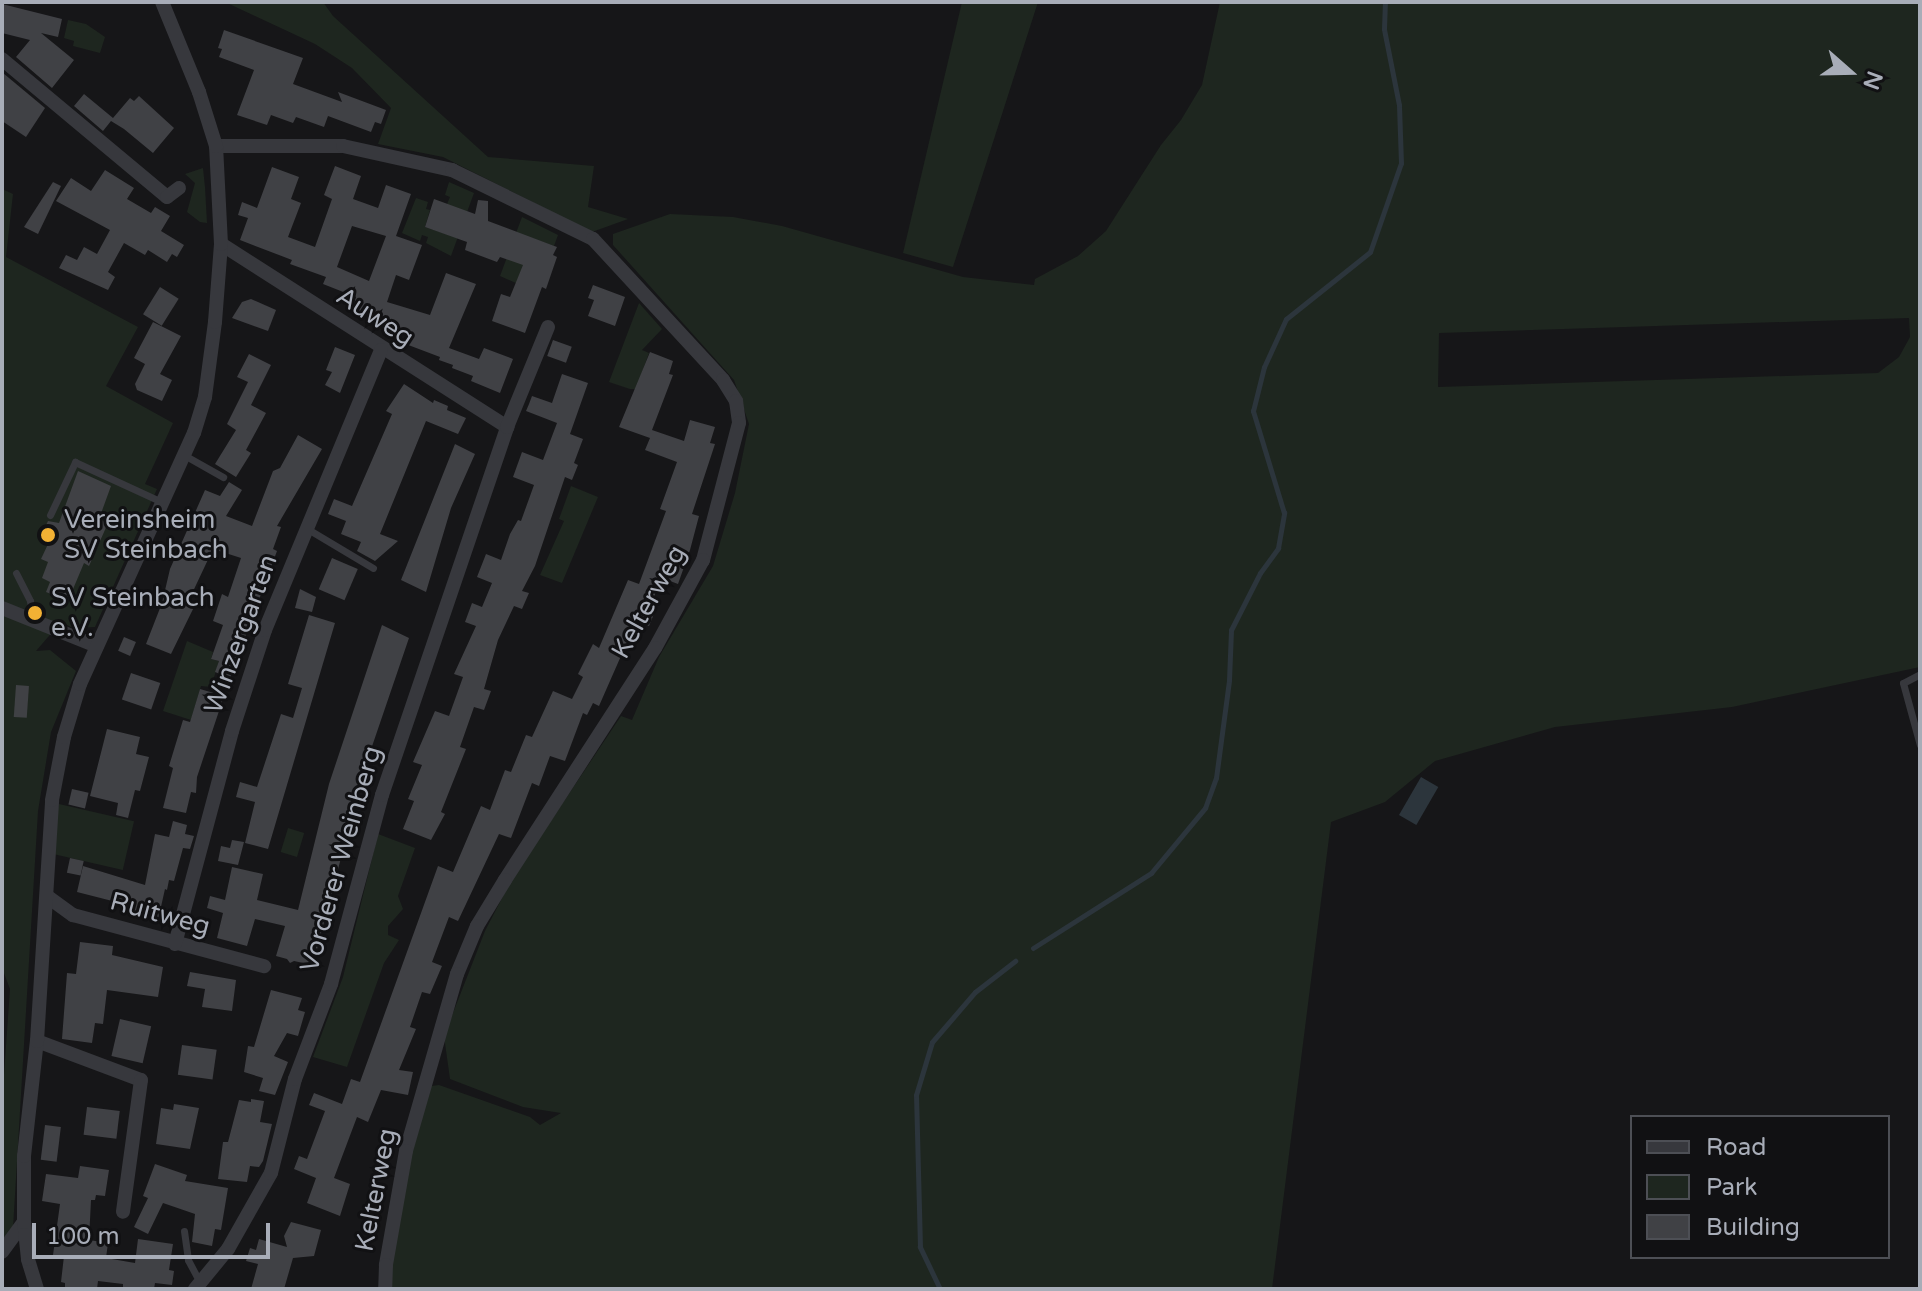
<!DOCTYPE html>
<html>
<head>
<meta charset="utf-8">
<style>
	body { margin:0 }
	#map { position:relative; width:1922px; height:1291px; overflow:hidden; background:#161618; font-family:"Varela Round",sans-serif }
	div>[style] { position:absolute }
	[style*='--x'] { left:calc(var(--x)*1px); top:calc(var(--y)*1px); width:calc(var(--w)*1px); rotate:calc(var(--a)*1deg) }
	.green>* { inset:0; background:#1e261f; transform-origin:0 0 }
	.water>* { inset:0; background:#2c353c; transform-origin:0 0 }
	.stream>* { height:5px; margin:-2.5px; padding:0 2.5px; transform-origin:2.5px; border-radius:2.5px; background:#2c353c }
	.building>* { inset:0; background:#404145; transform-origin:0 0 }
	.lane>* { height:7px; margin:-3.5px; padding:0 3.5px; transform-origin:3.5px; border-radius:3.5px; background:#37383d }
	.street>* { height:14px; margin:-7px; padding:0 7px; transform-origin:7px; border-radius:7px; background:#37383d }
	.dots>* { width:22px; height:22px; translate:-50% -50%; box-sizing:border-box; border:4px solid #111113; border-radius:50% }
	span { translate:-50% -50%; white-space:nowrap; text-align:center; line-height:1.15; -webkit-text-stroke:6px #111113; paint-order:stroke }
	.street-label { font-size:26px; color:#a8adb8 }
	.poi-label { font-size:26px; color:#a8adb8 }
	.left { translate:0 -50%; text-align:left }
	.frame { position:absolute; inset:0; border:4px solid #a8adb8; pointer-events:none }
	.legend { position:absolute; left:1630px; top:1115px; width:260px; height:144px; box-sizing:border-box; background:#111113; border:2px solid #4d4f55; margin:0; padding:10px 14px; list-style:none; font-size:24px; color:#a8adb8 }
	.legend li { display:flex; align-items:center; gap:16px; height:40px }
	.legend b { width:40px; border:2px solid #4d4f55 }
	.north { position:absolute; left:1810px; top:32px; width:80px; height:80px; -webkit-text-stroke:6px #111113; paint-order:stroke; rotate:110deg; font-size:22px; font-weight:700; line-height:32px; text-align:center; color:#a8adb8 }
	.north::after { content:''; display:block; margin:auto; width:28px; height:36px; background:#a8adb8; clip-path:polygon(50% 0,100% 100%,50% 72%,0 100%) }
	.scale { position:absolute; left:32px; top:1223px; width:238px; height:36px; box-sizing:border-box; border:4px solid #a8adb8; border-top:0; padding-left:10px; font-size:24px; line-height:28px; white-space:nowrap; color:#a8adb8; -webkit-text-stroke:6px #111113; paint-order:stroke }
</style>
</head>
<body>
<div id="map">
	<div class="green">
		<div style="clip-path:polygon(225px 2px,323px 2px,333px 16px,488px 157px,594px 166px,588px 207px,628px 219px,592px 232px,443px 157px,378px 144px,391px 108px,352px 68px,315px 44px)"></div>
		<div style="clip-path:polygon(962px 2px,1038px 2px,953px 267px,903px 253px)"></div>
		<div style="clip-path:polygon(evenodd,1220px 2px,1920px 2px,1920px 667px,1732px 707px,1555px 727px,1435px 761px,1385px 802px,1331px 822px,1272px 1289px,388px 1289px,409px 1164px,431px 1086px,439px 1085px,530px 1117px,540px 1125px,561px 1113px,523px 1107px,450px 1079px,444px 1036px,485px 931px,512px 879px,621px 716px,632px 720px,659px 657px,713px 566px,735px 493px,749px 424px,734px 380px,613px 245px,613px 234px,670px 214px,733px 217px,782px 226px,963px 277px,1034px 285px,1035px 279px,1078px 256px,1106px 231px,1161px 145px,1181px 120px,1202px 85px,1220px 2px,1909px 318px,1910px 337px,1899px 357px,1878px 373px,1438px 387px,1439px 333px,1909px 318px)"></div>
		<div style="clip-path:polygon(68px 20px,86px 24px,105px 37px,100px 53px,73px 46px,74px 41px,64px 38px)"></div>
		<div style="clip-path:polygon(203px 168px,205px 187px,207px 223px,200px 222px,187px 212px,195px 183px,185px 174px)"></div>
		<div style="clip-path:polygon(449px 182px,474px 193px,451px 256px,426px 243px,428px 237px,422px 235px,420px 241px,402px 233px,416px 198px,428px 202px,426px 209px,430px 210px,425px 227px,452px 236px,447px 204px,450px 197px,445px 195px)"></div>
		<div style="clip-path:polygon(2px 189px,13px 194px,6px 257px,138px 327px,106px 386px,173px 423px,145px 484px,157px 489px,95px 627px,73px 628px,61px 622px,36px 651px,50px 650px,76px 671px,51px 732px,38px 811px,13px 1228px,2px 1243px,2px 1103px,10px 989px,2px 968px)"></div>
		<div style="clip-path:polygon(522px 217px,558px 235px,554px 246px,532px 238px,551px 275px,518px 284px,500px 276px)"></div>
		<div style="clip-path:polygon(639px 303px,662px 329px,642px 350px,649px 353px,636px 389px,630px 389px,609px 382px)"></div>
		<div style="clip-path:polygon(571px 486px,598px 497px,562px 583px,540px 575px,564px 521px,559px 519px)"></div>
		<div style="clip-path:polygon(187px 641px,213px 652px,211px 659px,219px 661px,211px 687px,201px 686px,191px 720px,163px 711px)"></div>
		<div style="left:59px;top:804px;width:77px;height:50px;rotate:13deg"></div>
		<div style="left:288px;top:828px;width:17px;height:25px;rotate:17deg"></div>
		<div style="clip-path:polygon(378px 834px,415px 848px,398px 896px,403px 909px,388px 926px,388px 935px,399px 940px,384px 963px,347px 1067px,313px 1057px,343px 977px)"></div>
	</div>
	<div class="water">
		<div style="left:1421px;top:777px;width:20px;height:44px;rotate:30deg"></div>
	</div>
	<div class="stream">
		<div style="--x:1033;--y:948;--w:140;--a:-32.4"></div>
		<div style="--x:1151;--y:873;--w:85;--a:-50.3"></div>
		<div style="--x:1205;--y:808;--w:32;--a:-70"></div>
		<div style="--x:1216;--y:778;--w:99;--a:-82.4"></div>
		<div style="--x:1229;--y:680;--w:50;--a:-87.7"></div>
		<div style="--x:1231;--y:630;--w:64;--a:-63"></div>
		<div style="--x:1260;--y:573;--w:31;--a:-54"></div>
		<div style="--x:1278;--y:548;--w:36;--a:-80"></div>
		<div style="--x:1284;--y:513;--w:107;--a:-106.9"></div>
		<div style="--x:1253;--y:411;--w:45;--a:-76"></div>
		<div style="--x:1264;--y:367;--w:53;--a:-65.4"></div>
		<div style="--x:1286;--y:319;--w:107;--a:-38.6"></div>
		<div style="--x:1370;--y:252;--w:94;--a:-70.8"></div>
		<div style="--x:1401;--y:163;--w:58;--a:-92"></div>
		<div style="--x:1399;--y:105;--w:77;--a:-101.2"></div>
		<div style="--x:1384;--y:29;--w:27;--a:-88"></div>
		<div style="--x:940;--y:1289;--w:47;--a:-115.5"></div>
		<div style="--x:920;--y:1247;--w:152;--a:-91.5"></div>
		<div style="--x:916;--y:1095;--w:55;--a:-73.2"></div>
		<div style="--x:932;--y:1042;--w:66;--a:-49.3"></div>
		<div style="--x:975;--y:992;--w:51;--a:-37.8"></div>
	</div>
	<div class="building">
		<div style="clip-path:polygon(2px 4px,62px 19px,58px 37px,41px 33px,74px 60px,52px 88px,16px 57px,30px 40px,2px 33px)"></div>
		<div style="clip-path:polygon(224px 30px,303px 58px,293px 84px,342px 102px,338px 92px,386px 110px,381px 124px,375px 122px,371px 132px,328px 116px,324px 127px,296px 117px,293px 123px,271px 115px,267px 125px,237px 115px,254px 70px,219px 57px,222px 49px,218px 48px)"></div>
		<div style="clip-path:polygon(3px 73px,45px 108px,26px 137px,2px 121px)"></div>
		<div style="clip-path:polygon(84px 94px,113px 118px,130px 98px,134px 101px,139px 96px,174px 128px,153px 153px,124px 129px,111px 121px,103px 131px,74px 106px)"></div>
		<div style="clip-path:polygon(evenodd,335px 166px,361px 176px,353px 199px,378px 208px,386px 185px,411px 194px,396px 236px,422px 245px,409px 280px,396px 275px,387px 302px,430px 315px,446px 273px,476px 284px,449px 348px,479px 359px,484px 348px,513px 359px,500px 393px,471px 381px,473px 376px,452px 368px,453px 365px,439px 360px,440px 357px,403px 343px,407px 334px,384px 325px,386px 321px,352px 308px,356px 297px,323px 284px,326px 277px,290px 264px,292px 260px,240px 240px,248px 218px,238px 215px,242px 202px,257px 208px,272px 167px,299px 177px,291px 199px,301px 203px,288px 237px,315px 247px,332px 199px,324px 195px,335px 166px,352px 226px,386px 236px,369px 281px,337px 267px,352px 226px)"></div>
		<div style="clip-path:polygon(105px 170px,134px 188px,127px 199px,151px 213px,155px 207px,170px 216px,161px 231px,184px 245px,177px 257px,172px 254px,167px 262px,148px 250px,145px 255px,124px 243px,108px 272px,115px 277px,108px 290px,59px 268px,66px 255px,77px 260px,84px 247px,97px 254px,110px 230px,56px 201px,71px 178px,91px 191px)"></div>
		<div style="clip-path:polygon(53px 182px,61px 186px,38px 234px,24px 227px)"></div>
		<div style="clip-path:polygon(434px 199px,475px 214px,478px 200px,488px 201px,488px 221px,557px 247px,553px 255px,557px 257px,546px 289px,542px 287px,525px 333px,492px 321px,501px 294px,510px 297px,523px 265px,500px 257px,497px 262px,465px 250px,467px 242px,425px 227px)"></div>
		<div style="clip-path:polygon(593px 285px,625px 297px,615px 326px,588px 316px,594px 300px,588px 298px)"></div>
		<div style="left:160px;top:287px;width:22px;height:32px;rotate:32deg"></div>
		<div style="clip-path:polygon(251px 299px,276px 310px,268px 331px,232px 318px,242px 302px)"></div>
		<div style="clip-path:polygon(153px 322px,181px 336px,160px 374px,172px 380px,162px 401px,137px 390px,135px 384px,145px 364px,134px 358px)"></div>
		<div style="left:553px;top:340px;width:20px;height:17px;rotate:20deg"></div>
		<div style="clip-path:polygon(335px 347px,355px 355px,340px 393px,325px 385px,332px 372px,326px 370px)"></div>
		<div style="clip-path:polygon(650px 352px,673px 361px,669px 374px,673px 375px,652px 430px,684px 441px,690px 420px,715px 427px,710px 443px,715px 444px,692px 514px,699px 516px,690px 550px,678px 584px,662px 578px,650px 606px,656px 609px,649px 626px,643px 624px,634px 643px,628px 640px,599px 706px,593px 703px,587px 715px,583px 713px,565px 761px,550px 756px,539px 786px,532px 783px,511px 838px,499px 834px,458px 921px,449px 917px,432px 962px,442px 966px,430px 994px,422px 992px,410px 1027px,416px 1029px,399px 1070px,413px 1072px,408px 1095px,381px 1090px,368px 1122px,357px 1117px,334px 1178px,350px 1184px,340px 1216px,307px 1203px,316px 1178px,294px 1169px,299px 1156px,307px 1159px,325px 1111px,309px 1105px,314px 1093px,342px 1104px,351px 1079px,360px 1082px,438px 866px,453px 872px,481px 806px,490px 810px,505px 770px,511px 772px,526px 735px,532px 737px,553px 691px,572px 699px,583px 677px,578px 674px,593px 644px,599px 648px,628px 580px,639px 584px,666px 511px,660px 509px,677px 462px,645px 450px,650px 438px,619px 427px)"></div>
		<div style="clip-path:polygon(249px 354px,271px 365px,251px 405px,266px 413px,246px 450px,251px 453px,236px 477px,215px 464px,236px 430px,227px 424px,248px 382px,237px 377px)"></div>
		<div style="clip-path:polygon(562px 374px,588px 383px,570px 434px,583px 439px,574px 463px,578px 465px,572px 480px,565px 477px,535px 566px,522px 591px,529px 593px,522px 609px,514px 606px,498px 640px,484px 689px,491px 691px,484px 710px,474px 707px,460px 747px,466px 749px,441px 812px,445px 814px,431px 840px,403px 829px,414px 801px,408px 799px,422px 765px,413px 762px,435px 711px,449px 716px,463px 677px,454px 674px,476px 626px,465px 622px,472px 603px,482px 607px,492px 583px,477px 577px,486px 554px,501px 560px,510px 534px,518px 520px,521px 521px,534px 485px,513px 477px,522px 452px,543px 460px,557px 423px,526px 411px,529px 404px,532px 396px,552px 403px)"></div>
		<div style="clip-path:polygon(404px 384px,433px 403px,434px 400px,448px 406px,447px 410px,466px 418px,458px 434px,426px 421px,380px 534px,398px 541px,375px 561px,357px 551px,361px 542px,341px 534px,346px 521px,328px 514px,334px 499px,352px 506px,392px 414px,386px 411px)"></div>
		<div style="clip-path:polygon(298px 435px,322px 449px,277px 526px,281px 527px,273px 549px,277px 551px,230px 678px,215px 672px,219px 661px,211px 659px,223px 625px,213px 621px,222px 594px,228px 597px,241px 558px,213px 549px,188px 602px,195px 605px,171px 654px,146px 644px,162px 603px,170px 569px,205px 490px,220px 496px,229px 482px,242px 490px,226px 516px,252px 526px,273px 471px,280px 468px)"></div>
		<div style="clip-path:polygon(455px 444px,475px 454px,451px 508px,426px 592px,401px 580px)"></div>
		<div style="clip-path:polygon(78px 471px,111px 486px,99px 519px,108px 523px,89px 566px,84px 563px,68px 601px,46px 592px,50px 582px,42px 578px,48px 562px,41px 559px,49px 542px,40px 538px,48px 521px,59px 523px)"></div>
		<div style="left:332px;top:558px;width:28px;height:34px;rotate:23deg"></div>
		<div style="clip-path:polygon(300px 589px,316px 597px,312px 612px,295px 608px)"></div>
		<div style="clip-path:polygon(309px 615px,335px 623px,268px 849px,245px 843px,255px 802px,236px 797px,240px 782px,257px 787px,281px 714px,293px 718px,302px 688px,288px 684px)"></div>
		<div style="clip-path:polygon(382px 625px,409px 638px,365px 767px,317px 949px,314px 944px,308px 964px,294px 961px,290px 963px,287px 959px,276px 956px,285px 926px,255px 919px,247px 946px,217px 938px,223px 913px,207px 908px,210px 896px,225px 900px,232px 867px,263px 874px,257px 900px,298px 910px,329px 784px)"></div>
		<div style="left:124px;top:637px;width:13px;height:15px;rotate:23deg"></div>
		<div style="left:131px;top:673px;width:31px;height:28px;rotate:19deg"></div>
		<div style="left:16px;top:685px;width:13px;height:32px;rotate:4deg"></div>
		<div style="clip-path:polygon(200px 689px,224px 696px,197px 777px,196px 793px,191px 792px,186px 813px,163px 808px,173px 768px,169px 766px,183px 720px,190px 722px)"></div>
		<div style="clip-path:polygon(107px 729px,140px 737px,136px 754px,149px 757px,140px 791px,135px 790px,128px 818px,116px 815px,118px 803px,90px 796px)"></div>
		<div style="left:72px;top:789px;width:17px;height:16px;rotate:13deg"></div>
		<div style="clip-path:polygon(173px 821px,187px 825px,185px 834px,194px 836px,190px 849px,183px 848px,174px 881px,169px 880px,167px 890px,165px 889px,158px 920px,127px 914px,128px 905px,77px 892px,83px 866px,145px 885px,155px 834px,169px 837px)"></div>
		<div style="clip-path:polygon(232px 840px,244px 842px,238px 865px,218px 861px,221px 846px,230px 848px)"></div>
		<div style="left:70px;top:858px;width:14px;height:15px;rotate:12deg"></div>
		<div style="clip-path:polygon(80px 942px,113px 946px,112px 955px,163px 967px,158px 997px,107px 990px,103px 1024px,95px 1023px,92px 1043px,62px 1039px,67px 973px,76px 974px)"></div>
		<div style="clip-path:polygon(190px 972px,236px 980px,232px 1011px,202px 1007px,205px 989px,187px 986px)"></div>
		<div style="clip-path:polygon(271px 990px,302px 998px,298px 1010px,305px 1012px,298px 1036px,287px 1033px,274px 1056px,288px 1062px,275px 1095px,259px 1091px,263px 1078px,244px 1072px,248px 1046px,254px 1047px)"></div>
		<div style="left:120px;top:1019px;width:32px;height:38px;rotate:13deg"></div>
		<div style="left:182px;top:1045px;width:35px;height:30px;rotate:8deg"></div>
		<div style="clip-path:polygon(251px 1099px,264px 1101px,260px 1122px,272px 1124px,263px 1161px,259px 1167px,250px 1166px,247px 1182px,218px 1179px,223px 1142px,228px 1142px,239px 1100px,251px 1102px)"></div>
		<div style="clip-path:polygon(174px 1104px,199px 1108px,190px 1149px,156px 1144px,161px 1108px,173px 1110px)"></div>
		<div style="left:87px;top:1107px;width:33px;height:28px;rotate:7deg"></div>
		<div style="left:45px;top:1125px;width:16px;height:35px;rotate:7deg"></div>
		<div style="clip-path:polygon(155px 1164px,187px 1175px,185px 1181px,228px 1188px,221px 1230px,215px 1229px,212px 1246px,192px 1242px,195px 1214px,163px 1203px,148px 1234px,134px 1227px,148px 1198px,143px 1196px)"></div>
		<div style="clip-path:polygon(80px 1166px,109px 1170px,105px 1196px,96px 1195px,95px 1200px,91px 1200px,89px 1240px,108px 1243px,106px 1258px,135px 1263px,138px 1239px,173px 1244px,169px 1270px,174px 1271px,172px 1285px,155px 1283px,154px 1289px,123px 1289px,123px 1284px,98px 1281px,97px 1289px,65px 1289px,65px 1283px,61px 1282px,64px 1256px,53px 1255px,60px 1204px,42px 1201px,46px 1174px,78px 1178px)"></div>
		<div style="clip-path:polygon(291px 1222px,321px 1230px,314px 1256px,293px 1258px,284px 1289px,251px 1289px,258px 1264px,246px 1261px,250px 1248px,256px 1250px,259px 1239px,287px 1247px,284px 1236px)"></div>
	</div>
	<div class="lane">
		<div style="--x:184;--y:455;--w:45;--a:29.4"></div>
		<div style="--x:50;--y:515;--w:59;--a:-64.7"></div>
		<div style="--x:75;--y:462;--w:96;--a:24.7"></div>
		<div style="--x:306;--y:528;--w:78;--a:30.8"></div>
		<div style="--x:16;--y:573;--w:31;--a:63"></div>
		<div style="--x:30;--y:601;--w:19;--a:81"></div>
		<div style="--x:1920;--y:674;--w:19;--a:152"></div>
		<div style="--x:1903;--y:683;--w:64;--a:74.7"></div>
		<div style="--x:184;--y:1231;--w:29;--a:82"></div>
		<div style="--x:188;--y:1260;--w:26;--a:62"></div>
	</div>
	<div class="street">
		<div style="--x:2;--y:59;--w:215;--a:39.9"></div>
		<div style="--x:167;--y:197;--w:15;--a:-37"></div>
		<div style="--x:216;--y:146;--w:127;--a:0"></div>
		<div style="--x:343;--y:146;--w:112;--a:12.4"></div>
		<div style="--x:452;--y:170;--w:157;--a:26.1"></div>
		<div style="--x:593;--y:239;--w:192;--a:47.3"></div>
		<div style="--x:723;--y:380;--w:25;--a:58"></div>
		<div style="--x:736;--y:401;--w:22;--a:82"></div>
		<div style="--x:739;--y:423;--w:142;--a:104.7"></div>
		<div style="--x:703;--y:560;--w:100;--a:118.6"></div>
		<div style="--x:655;--y:648;--w:276;--a:122.9"></div>
		<div style="--x:505;--y:880;--w:54;--a:121.3"></div>
		<div style="--x:477;--y:926;--w:52;--a:112.6"></div>
		<div style="--x:457;--y:974;--w:184;--a:106.1"></div>
		<div style="--x:406;--y:1151;--w:116;--a:100"></div>
		<div style="--x:386;--y:1265;--w:24;--a:92"></div>
		<div style="--x:221;--y:244;--w:340;--a:32.6"></div>
		<div style="--x:2;--y:608;--w:102;--a:21.8"></div>
		<div style="--x:48;--y:897;--w:31;--a:36"></div>
		<div style="--x:73;--y:915;--w:198;--a:15"></div>
		<div style="--x:175;--y:944;--w:220;--a:-75"></div>
		<div style="--x:232;--y:731;--w:106;--a:-71.9"></div>
		<div style="--x:265;--y:630;--w:303;--a:-67.5"></div>
		<div style="--x:37;--y:1041;--w:111;--a:20.6"></div>
		<div style="--x:141;--y:1080;--w:133;--a:97.8"></div>
		<div style="--x:2;--y:1252;--w:37;--a:-54"></div>
		<div style="--x:37;--y:1289;--w:31;--a:-107"></div>
		<div style="--x:28;--y:1259;--w:37;--a:-96"></div>
		<div style="--x:24;--y:1222;--w:66;--a:-90"></div>
		<div style="--x:24;--y:1156;--w:116;--a:-83.6"></div>
		<div style="--x:37;--y:1041;--w:241;--a:-86.4"></div>
		<div style="--x:52;--y:800;--w:64;--a:-79.2"></div>
		<div style="--x:64;--y:737;--w:55;--a:-73.2"></div>
		<div style="--x:80;--y:684;--w:276;--a:-65.6"></div>
		<div style="--x:194;--y:433;--w:38;--a:-73"></div>
		<div style="--x:205;--y:397;--w:76;--a:-82.4"></div>
		<div style="--x:215;--y:322;--w:78;--a:-85.6"></div>
		<div style="--x:221;--y:244;--w:98;--a:-92.9"></div>
		<div style="--x:216;--y:146;--w:57;--a:-107.5"></div>
		<div style="--x:199;--y:92;--w:97;--a:-112.3"></div>
		<div style="--x:195;--y:1289;--w:52;--a:-50.5"></div>
		<div style="--x:228;--y:1249;--w:87;--a:-60.5"></div>
		<div style="--x:271;--y:1173;--w:97;--a:-75.7"></div>
		<div style="--x:295;--y:1079;--w:102;--a:-69.2"></div>
		<div style="--x:331;--y:984;--w:196;--a:-74.9"></div>
		<div style="--x:382;--y:795;--w:389;--a:-71.2"></div>
		<div style="--x:507;--y:427;--w:108;--a:-67.7"></div>
	</div>
	<div class="dots">
		<div style="left:48px;top:535px;background:#f2b134"></div>
		<div style="left:35px;top:613px;background:#f2b134"></div>
	</div>
	<div class="street-label">
		<span style="left:375px;top:317px;rotate:33deg">Auweg</span>
		<span style="left:649px;top:602px;rotate:-61deg">Kelterweg</span>
		<span style="left:241px;top:634px;rotate:-70deg">Winzergarten</span>
		<span style="left:341px;top:859px;rotate:-74deg">Vorderer Weinberg</span>
		<span style="left:160px;top:914px;rotate:15deg">Ruitweg</span>
		<span style="left:376px;top:1190px;rotate:-79deg">Kelterweg</span>
	</div>
	<div class="poi-label">
		<span class="left" style="left:64px;top:535px">Vereinsheim<br>SV Steinbach</span>
		<span class="left" style="left:51px;top:613px">SV Steinbach<br>e.V.</span>
	</div>
	<div class="frame"></div>
	<ul class="legend">
	<li><b style="height:10px;background:#37383d"></b>Road</li>
	<li><b style="height:22px;background:#1e261f"></b>Park</li>
	<li><b style="height:22px;background:#404145"></b>Building</li>
	</ul>
	<div class="north">N</div>
	<div class="scale">100 m</div>
</div>
</body>
</html>
